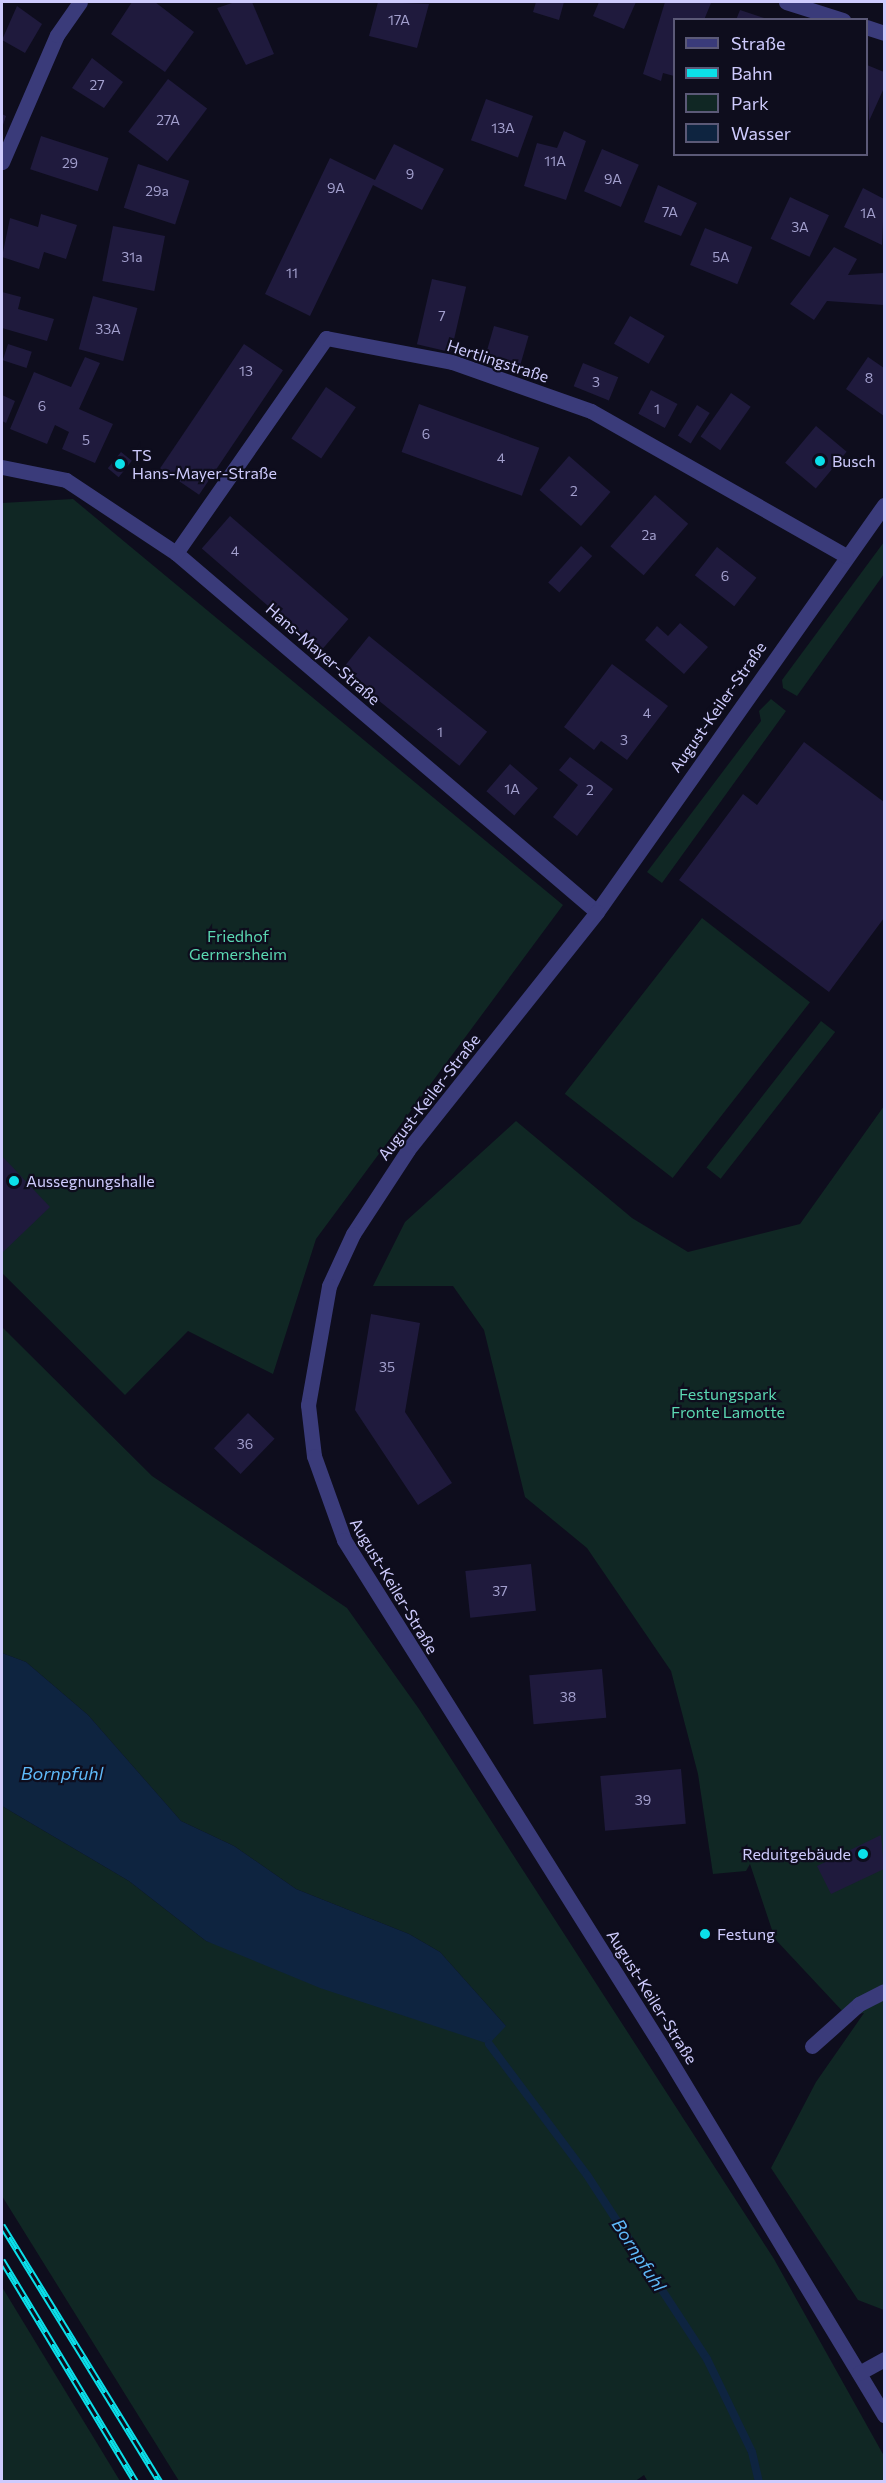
<!DOCTYPE html>
<html>
<head>
<meta charset="utf-8">
<style>
	body { margin:0 }
	#map { position:relative; width:886px; height:2483px; overflow:hidden; background:#0e0d1d; font-family:Commissioner,sans-serif }
	div>[style] { position:absolute }
	[style*='--x'] { left:calc(var(--x)*1px); top:calc(var(--y)*1px); width:calc(var(--w)*1px); rotate:calc(var(--a)*1deg) }
	.green>* { inset:0; background:#102724; transform-origin:0 0 }
	.water>* { inset:0; background:#0e2440 }
	.stream>* { height:8px; margin:-4px; padding:0 4px; transform-origin:4px; border-radius:4px; background:#0e2440 }
	.building>* { inset:0; background:#1f1a3d; transform-origin:0 0 }
	.minor>* { height:15px; margin:-7.5px; padding:0 7.5px; transform-origin:7.5px; border-radius:7.5px; background:#3a3b7a }
	.rail>* { height:7px; margin-top:-3.5px; transform-origin:0; background:repeating-linear-gradient(90deg,#0e0d1d 0 14px,#0bdfe9 0 28px); box-sizing:border-box; border-block:2px solid #0bdfe9 }
	.dots>* { width:16px; height:16px; translate:-50% -50%; box-sizing:border-box; border:3px solid #0e0d1d; border-radius:50% }
	span { translate:-50% -50%; white-space:nowrap; text-align:center; line-height:1.15; -webkit-text-stroke:4.5px #0e0d1d; paint-order:stroke }
	.number-label { font-size:14px; color:#a29fcd }
	.number-label span { -webkit-text-stroke-width:0 }
	.street-label { font-size:16px; color:#cecbfd }
	.poi-label { font-size:16px; color:#cecbfd }
	.left { translate:0 -50%; text-align:left }
	.right { translate:-100% -50%; text-align:right }
	.park-label { font-size:16px; color:#5bd8b2 }
	.water-label { font-size:18px; color:#5eb9f8; font-style:italic }
	.frame { position:absolute; inset:0; border:3px solid #cecbfd; pointer-events:none }
	.legend { position:absolute; left:673px; top:18px; width:195px; height:138px; box-sizing:border-box; background:#0e0d1d; border:2px solid #5b5977; margin:0; padding:8px 10px; list-style:none; font-size:18px; color:#cecbfd }
	.legend li { display:flex; align-items:center; gap:12px; height:30px }
	.legend b { width:30px; border:2px solid #5b5977 }
</style>
</head>
<body>
<div id="map">
	<div class="green">
		<div style="clip-path:polygon(73px 499px,563px 905px,316px 1239px,273px 1374px,188px 1331px,125px 1395px,2px 1273px,2px 503px)"></div>
		<div style="clip-path:polygon(884px 542px,884px 574px,797px 696px,783px 688px,782px 680px)"></div>
		<div style="clip-path:polygon(771px 699px,786px 711px,662px 883px,647px 872px,761px 721px,759px 711px)"></div>
		<div style="left:702px;top:918px;width:137px;height:223px;rotate:38deg"></div>
		<div style="left:821px;top:1021px;width:18px;height:186px;rotate:38deg"></div>
		<div style="clip-path:polygon(884px 1106px,884px 2310px,858px 2300px,771px 2168px,816px 2082px,864px 2013px,847px 2016px,775px 1939px,750px 1864px,746px 1871px,713px 1874px,698px 1774px,671px 1671px,587px 1548px,525px 1497px,484px 1330px,453px 1286px,373px 1286px,405px 1222px,516px 1121px,632px 1218px,688px 1252px,800px 1224px)"></div>
		<div style="clip-path:polygon(2px 1327px,152px 1476px,347px 1608px,419px 1709px,774px 2259px,884px 2456px,884px 2481px,648px 2482px,644px 2475px,634px 2482px,179px 2481px,2px 2196px,2px 1806px,129px 1881px,206px 1941px,506px 2026px,440px 1952px,409px 1934px,296px 1889px,234px 1846px,181px 1821px,88px 1715px,26px 1662px,2px 1653px)"></div>
		<div style="clip-path:polygon(2px 2287px,120px 2481px,2px 2481px)"></div>
	</div>
	<div class="water">
		<div style="clip-path:polygon(2px 1653px,26px 1662px,88px 1715px,181px 1821px,234px 1846px,296px 1889px,409px 1934px,440px 1952px,506px 2026px,489px 2044px,320px 1988px,206px 1941px,129px 1881px,2px 1806px)"></div>
	</div>
	<div class="stream">
		<div style="--x:489;--y:2044;--w:164;--a:53.2"></div>
		<div style="--x:587;--y:2175;--w:220;--a:56.9"></div>
		<div style="--x:707;--y:2359;--w:103;--a:64.2"></div>
		<div style="--x:752;--y:2452;--w:31;--a:77"></div>
	</div>
	<div class="building">
		<div style="clip-path:polygon(132px 2px,155px 2px,194px 32px,165px 72px,111px 34px)"></div>
		<div style="clip-path:polygon(235px 2px,252px 2px,274px 54px,246px 65px,217px 8px)"></div>
		<div style="clip-path:polygon(378px 2px,429px 4px,417px 48px,369px 36px)"></div>
		<div style="clip-path:polygon(536px 2px,564px 2px,559px 20px,533px 12px)"></div>
		<div style="clip-path:polygon(599px 2px,636px 2px,624px 29px,593px 16px)"></div>
		<div style="clip-path:polygon(665px 2px,711px 3px,704px 20px,674px 20px,674px 76px,663px 73px,661px 81px,643px 74px)"></div>
		<div style="clip-path:polygon(17px 6px,42px 24px,25px 53px,2px 40px)"></div>
		<div style="clip-path:polygon(740px 10px,767px 19px,767px 20px,736px 20px)"></div>
		<div style="clip-path:polygon(92px 58px,123px 82px,104px 108px,72px 88px)"></div>
		<div style="clip-path:polygon(867px 65px,884px 72px,884px 88px,869px 121px)"></div>
		<div style="left:168px;top:79px;width:49px;height:66px;rotate:37deg"></div>
		<div style="left:486px;top:99px;width:50px;height:44px;rotate:20deg"></div>
		<div style="clip-path:polygon(2px 114px,6px 116px,2px 128px)"></div>
		<div style="clip-path:polygon(564px 131px,586px 141px,566px 200px,524px 186px,537px 143px,557px 148px)"></div>
		<div style="left:41px;top:136px;width:71px;height:35px;rotate:18deg"></div>
		<div style="clip-path:polygon(394px 144px,444px 169px,422px 210px,373px 185px,310px 316px,265px 294px,330px 158px,375px 180px)"></div>
		<div style="left:602px;top:149px;width:40px;height:46px;rotate:23deg"></div>
		<div style="left:138px;top:164px;width:54px;height:46px;rotate:18deg"></div>
		<div style="clip-path:polygon(658px 185px,697px 203px,681px 236px,644px 222px)"></div>
		<div style="clip-path:polygon(863px 188px,884px 199px,882px 245px,844px 227px)"></div>
		<div style="left:790px;top:197px;width:43px;height:46px;rotate:25deg"></div>
		<div style="clip-path:polygon(41px 214px,77px 225px,66px 259px,44px 252px,39px 269px,2px 257px,10px 218px,38px 227px)"></div>
		<div style="left:113px;top:226px;width:53px;height:56px;rotate:11deg"></div>
		<div style="left:705px;top:228px;width:51px;height:40px;rotate:22deg"></div>
		<div style="clip-path:polygon(834px 247px,857px 259px,848px 275px,884px 273px,884px 305px,827px 301px,814px 320px,790px 304px)"></div>
		<div style="left:432px;top:279px;width:35px;height:67px;rotate:13deg"></div>
		<div style="clip-path:polygon(2px 292px,21px 297px,18px 309px,54px 319px,47px 341px,2px 328px)"></div>
		<div style="left:93px;top:296px;width:46px;height:55px;rotate:15deg"></div>
		<div style="left:630px;top:316px;width:40px;height:32px;rotate:30deg"></div>
		<div style="left:494px;top:326px;width:36px;height:32px;rotate:16deg"></div>
		<div style="left:8px;top:344px;width:25px;height:17px;rotate:18deg"></div>
		<div style="left:244px;top:344px;width:47px;height:150px;rotate:34deg"></div>
		<div style="clip-path:polygon(85px 357px,100px 363px,79px 409px,113px 424px,95px 463px,62px 449px,69px 432px,55px 425px,47px 444px,10px 429px,34px 372px,71px 387px)"></div>
		<div style="clip-path:polygon(868px 357px,884px 368px,884px 416px,846px 389px)"></div>
		<div style="left:583px;top:363px;width:38px;height:25px;rotate:22deg"></div>
		<div style="left:326px;top:387px;width:36px;height:62px;rotate:34deg"></div>
		<div style="left:651px;top:390px;width:30px;height:27px;rotate:28deg"></div>
		<div style="left:731px;top:393px;width:24px;height:53px;rotate:35deg"></div>
		<div style="clip-path:polygon(2px 395px,15px 401px,6px 423px,2px 421px)"></div>
		<div style="left:419px;top:404px;width:128px;height:51px;rotate:20deg"></div>
		<div style="left:697px;top:405px;width:15px;height:36px;rotate:32deg"></div>
		<div style="left:816px;top:426px;width:40px;height:48px;rotate:40deg"></div>
		<div style="left:121px;top:452px;width:14px;height:21px;rotate:39deg"></div>
		<div style="left:569px;top:456px;width:55px;height:45px;rotate:41deg"></div>
		<div style="left:655px;top:495px;width:44px;height:68px;rotate:41deg"></div>
		<div style="left:230px;top:516px;width:157px;height:43px;rotate:41deg"></div>
		<div style="left:581px;top:546px;width:15px;height:49px;rotate:42deg"></div>
		<div style="left:717px;top:547px;width:50px;height:36px;rotate:38deg"></div>
		<div style="clip-path:polygon(680px 623px,708px 647px,684px 674px,645px 640px,657px 626px,668px 636px)"></div>
		<div style="left:369px;top:636px;width:152px;height:44px;rotate:39deg"></div>
		<div style="clip-path:polygon(612px 664px,668px 706px,627px 760px,601px 741px,594px 750px,564px 727px)"></div>
		<div style="clip-path:polygon(804px 742px,884px 802px,884px 918px,829px 992px,679px 880px,743px 794px,757px 805px)"></div>
		<div style="clip-path:polygon(570px 757px,613px 789px,577px 836px,553px 817px,578px 785px,559px 770px)"></div>
		<div style="left:510px;top:764px;width:37px;height:36px;rotate:41deg"></div>
		<div style="clip-path:polygon(2px 1156px,50px 1207px,2px 1253px)"></div>
		<div style="clip-path:polygon(371px 1314px,420px 1323px,405px 1412px,452px 1483px,418px 1505px,355px 1410px)"></div>
		<div style="left:248px;top:1413px;width:37px;height:49px;rotate:44deg"></div>
		<div style="left:531px;top:1564px;width:47px;height:66px;rotate:84deg"></div>
		<div style="left:602px;top:1669px;width:49px;height:73px;rotate:85deg"></div>
		<div style="left:681px;top:1769px;width:55px;height:81px;rotate:85deg"></div>
		<div style="clip-path:polygon(881px 1835px,884px 1869px,831px 1894px,817px 1866px)"></div>
	</div>
	<div class="minor">
		<div style="--x:786;--y:2;--w:60;--a:17.5"></div>
		<div style="--x:866;--y:27;--w:19;--a:18"></div>
		<div style="--x:2;--y:162;--w:138;--a:-66.6"></div>
		<div style="--x:57;--y:35;--w:40;--a:-55.1"></div>
		<div style="--x:2;--y:467;--w:65;--a:11.5"></div>
		<div style="--x:66;--y:480;--w:132;--a:33.6"></div>
		<div style="--x:176;--y:553;--w:553;--a:40.46"></div>
		<div style="--x:884;--y:505;--w:498;--a:125.2"></div>
		<div style="--x:597;--y:912;--w:304;--a:128.5"></div>
		<div style="--x:408;--y:1150;--w:100;--a:123.2"></div>
		<div style="--x:353;--y:1234;--w:57;--a:114.8"></div>
		<div style="--x:329;--y:1286;--w:121;--a:100"></div>
		<div style="--x:308;--y:1405;--w:51;--a:83.3"></div>
		<div style="--x:314;--y:1456;--w:89;--a:70.3"></div>
		<div style="--x:344;--y:1540;--w:598;--a:57.9"></div>
		<div style="--x:662;--y:2047;--w:430;--a:58.9"></div>
		<div style="--x:176;--y:553;--w:262;--a:-55.1"></div>
		<div style="--x:326;--y:338;--w:128;--a:10.8"></div>
		<div style="--x:452;--y:362;--w:147;--a:19.4"></div>
		<div style="--x:591;--y:411;--w:293;--a:29.6"></div>
		<div style="--x:812;--y:2046;--w:63;--a:-41.8"></div>
		<div style="--x:859;--y:2004;--w:28;--a:-27"></div>
		<div style="--x:859;--y:2373;--w:29;--a:-29"></div>
	</div>
	<div class="rail">
		<div style="--x:2;--y:2225;--w:302;--a:58.4"></div>
		<div style="--x:2;--y:2260;--w:259;--a:58.9"></div>
	</div>
	<div class="dots">
		<div style="left:820px;top:461px;background:#0bdfe9"></div>
		<div style="left:120px;top:464px;background:#0bdfe9"></div>
		<div style="left:14px;top:1181px;background:#0bdfe9"></div>
		<div style="left:863px;top:1854px;background:#0bdfe9"></div>
		<div style="left:705px;top:1934px;background:#0bdfe9"></div>
	</div>
	<div class="number-label">
		<span style="left:399px;top:20px">17A</span>
		<span style="left:97px;top:85px">27</span>
		<span style="left:168px;top:120px">27A</span>
		<span style="left:503px;top:128px">13A</span>
		<span style="left:555px;top:161px">11A</span>
		<span style="left:70px;top:163px">29</span>
		<span style="left:410px;top:174px">9</span>
		<span style="left:613px;top:179px">9A</span>
		<span style="left:336px;top:188px">9A</span>
		<span style="left:157px;top:191px">29a</span>
		<span style="left:670px;top:212px">7A</span>
		<span style="left:868px;top:213px">1A</span>
		<span style="left:800px;top:227px">3A</span>
		<span style="left:132px;top:257px">31a</span>
		<span style="left:721px;top:257px">5A</span>
		<span style="left:292px;top:273px">11</span>
		<span style="left:442px;top:316px">7</span>
		<span style="left:108px;top:329px">33A</span>
		<span style="left:246px;top:371px">13</span>
		<span style="left:869px;top:378px">8</span>
		<span style="left:596px;top:382px">3</span>
		<span style="left:42px;top:406px">6</span>
		<span style="left:657px;top:409px">1</span>
		<span style="left:426px;top:434px">6</span>
		<span style="left:86px;top:440px">5</span>
		<span style="left:501px;top:458px">4</span>
		<span style="left:574px;top:491px">2</span>
		<span style="left:649px;top:535px">2a</span>
		<span style="left:235px;top:551px">4</span>
		<span style="left:725px;top:576px">6</span>
		<span style="left:647px;top:713px">4</span>
		<span style="left:440px;top:732px">1</span>
		<span style="left:624px;top:740px">3</span>
		<span style="left:512px;top:789px">1A</span>
		<span style="left:590px;top:790px">2</span>
		<span style="left:387px;top:1367px">35</span>
		<span style="left:245px;top:1444px">36</span>
		<span style="left:500px;top:1591px">37</span>
		<span style="left:568px;top:1697px">38</span>
		<span style="left:643px;top:1800px">39</span>
	</div>
	<div class="street-label">
		<span style="left:498px;top:361px;rotate:18deg">Hertlingstraße</span>
		<span style="left:323px;top:654px;rotate:41deg">Hans-Mayer-Straße</span>
		<span style="left:718px;top:707px;rotate:-55deg">August-Keiler-Straße</span>
		<span style="left:429px;top:1097px;rotate:-52deg">August-Keiler-Straße</span>
		<span style="left:394px;top:1586px;rotate:59deg">August-Keiler-Straße</span>
		<span style="left:652px;top:1997px;rotate:58deg">August-Keiler-Straße</span>
	</div>
	<div class="poi-label">
		<span class="left" style="left:132px;top:464px">TS<br>Hans-Mayer-Straße</span>
		<span class="left" style="left:832px;top:461px">Busch</span>
		<span class="left" style="left:26px;top:1181px">Aussegnungshalle</span>
		<span class="right" style="left:851px;top:1854px">Reduitgebäude</span>
		<span class="left" style="left:717px;top:1934px">Festung</span>
	</div>
	<div class="park-label">
		<span style="left:238px;top:945px">Friedhof<br>Germersheim</span>
		<span style="left:728px;top:1403px">Festungspark<br>Fronte Lamotte</span>
	</div>
	<div class="water-label">
		<span style="left:62px;top:1773px">Bornpfuhl</span>
		<span style="left:639px;top:2255px;rotate:57deg">Bornpfuhl</span>
	</div>
	<div class="frame"></div>
	<ul class="legend">
	<li><b style="height:8px;background:#3a3b7a"></b>Straße</li>
	<li><b style="height:8px;background:#0bdfe9"></b>Bahn</li>
	<li><b style="height:16px;background:#102724"></b>Park</li>
	<li><b style="height:16px;background:#0e2440"></b>Wasser</li>
	</ul>
</div>
</body>
</html>
